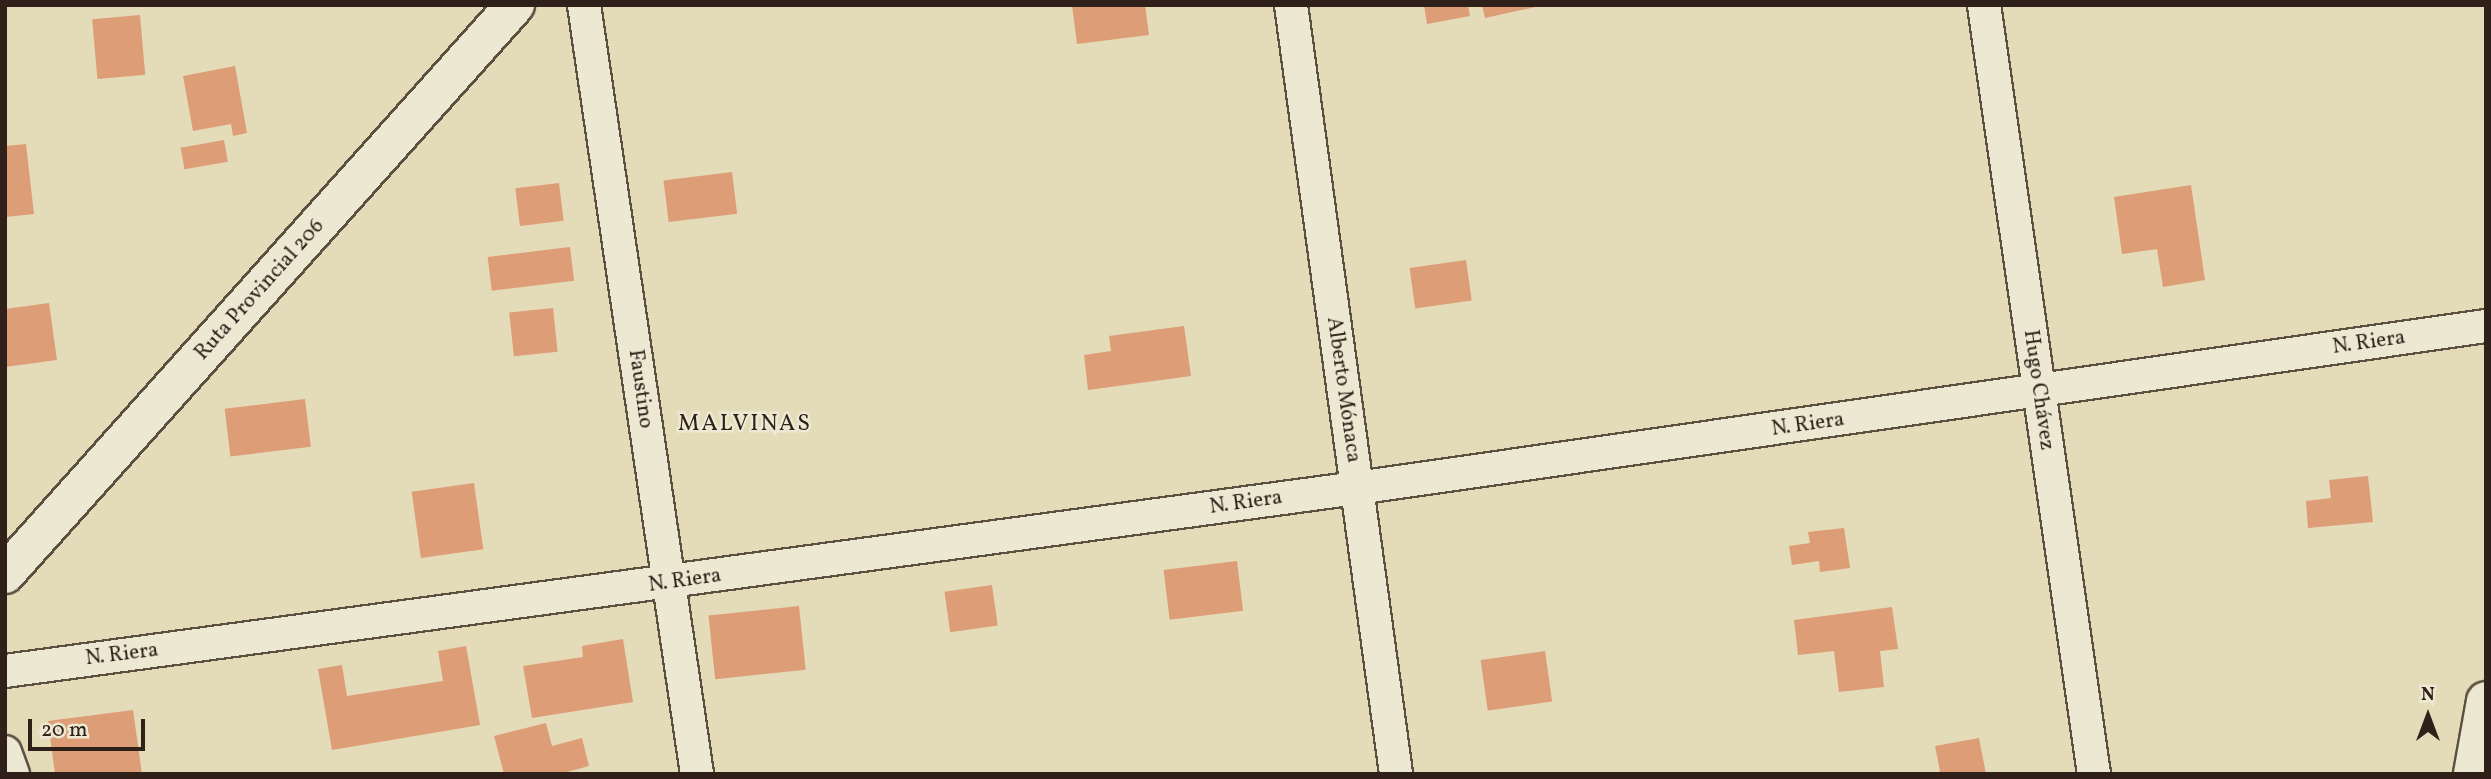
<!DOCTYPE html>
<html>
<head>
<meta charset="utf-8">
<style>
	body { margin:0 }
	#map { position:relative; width:2491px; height:779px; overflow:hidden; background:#e4dbb9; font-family:Vollkorn,serif }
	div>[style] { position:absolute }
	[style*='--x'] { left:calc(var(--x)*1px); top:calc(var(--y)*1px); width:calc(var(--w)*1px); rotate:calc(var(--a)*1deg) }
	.building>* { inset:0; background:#dd9d77; transform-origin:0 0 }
	.roads { filter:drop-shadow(2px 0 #5c5041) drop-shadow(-2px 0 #5c5041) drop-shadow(0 2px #5c5041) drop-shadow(0 -2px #5c5041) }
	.street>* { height:32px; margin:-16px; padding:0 16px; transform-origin:16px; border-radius:16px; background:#ede8d2 }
	.secondary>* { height:38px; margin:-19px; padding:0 19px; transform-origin:19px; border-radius:19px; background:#ede8d2 }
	span { translate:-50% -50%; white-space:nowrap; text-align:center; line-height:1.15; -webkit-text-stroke:5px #ede8d2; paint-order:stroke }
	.street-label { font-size:21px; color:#2f2119 }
	.neighbourhood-label { font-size:23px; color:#2f2119; letter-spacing:2px }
	.frame { position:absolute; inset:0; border:7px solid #2f2119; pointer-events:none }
	.north { position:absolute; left:2393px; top:681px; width:70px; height:70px; -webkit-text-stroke:5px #ede8d2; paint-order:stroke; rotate:0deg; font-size:19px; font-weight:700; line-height:28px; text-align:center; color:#2f2119 }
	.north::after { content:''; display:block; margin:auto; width:24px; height:32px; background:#2f2119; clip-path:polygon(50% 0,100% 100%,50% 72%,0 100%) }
	.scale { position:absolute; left:28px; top:719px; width:117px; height:32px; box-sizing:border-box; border:4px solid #2f2119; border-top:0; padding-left:9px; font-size:21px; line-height:24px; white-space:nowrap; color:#2f2119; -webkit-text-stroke:5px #ede8d2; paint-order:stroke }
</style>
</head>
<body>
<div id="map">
	<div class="building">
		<div style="clip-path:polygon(1072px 5px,1145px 5px,1149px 35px,1077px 44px)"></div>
		<div style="clip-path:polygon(1424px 5px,1468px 5px,1470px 16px,1427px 24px)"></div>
		<div style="clip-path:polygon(1482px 5px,1539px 5px,1540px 6px,1485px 18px)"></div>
		<div style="left:140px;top:15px;width:60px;height:48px;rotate:85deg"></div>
		<div style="clip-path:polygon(235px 66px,247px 133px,233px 136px,231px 124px,193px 131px,183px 76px)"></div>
		<div style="left:224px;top:140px;width:22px;height:44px;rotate:80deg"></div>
		<div style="clip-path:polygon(26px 144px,34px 214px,5px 217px,5px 146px)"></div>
		<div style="left:732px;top:172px;width:42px;height:69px;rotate:83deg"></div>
		<div style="left:559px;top:183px;width:38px;height:44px;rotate:83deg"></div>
		<div style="clip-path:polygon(2191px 185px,2205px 280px,2163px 287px,2157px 249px,2122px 254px,2114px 197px)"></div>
		<div style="left:570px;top:247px;width:34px;height:83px;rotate:83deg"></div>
		<div style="left:1466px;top:260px;width:41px;height:57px;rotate:82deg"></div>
		<div style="clip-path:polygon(49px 303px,57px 360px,5px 367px,5px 309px)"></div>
		<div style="left:553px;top:308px;width:44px;height:44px;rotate:84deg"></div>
		<div style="clip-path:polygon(1184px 326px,1191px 376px,1088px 390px,1084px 355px,1111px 351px,1109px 336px)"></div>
		<div style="left:305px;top:399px;width:48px;height:81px;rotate:83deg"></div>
		<div style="clip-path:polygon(2368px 476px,2373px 522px,2308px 528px,2306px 501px,2331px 498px,2329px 480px)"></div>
		<div style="left:474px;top:483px;width:67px;height:63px;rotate:82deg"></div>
		<div style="clip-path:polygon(1844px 528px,1850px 568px,1820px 572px,1819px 561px,1792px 565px,1789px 546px,1810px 543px,1808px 532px)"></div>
		<div style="left:1237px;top:561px;width:50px;height:74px;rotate:83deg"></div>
		<div style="left:992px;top:585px;width:41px;height:48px;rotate:82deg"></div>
		<div style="left:799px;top:606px;width:64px;height:91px;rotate:84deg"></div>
		<div style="clip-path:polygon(1892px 607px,1898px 649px,1880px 651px,1884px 687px,1839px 692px,1834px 651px,1798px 655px,1794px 620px)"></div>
		<div style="clip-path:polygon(623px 639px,633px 702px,532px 718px,523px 666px,583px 657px,582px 646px)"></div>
		<div style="clip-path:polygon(466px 646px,480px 725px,332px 750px,318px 669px,342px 665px,347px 696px,443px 681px,438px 651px)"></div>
		<div style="left:1545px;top:651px;width:51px;height:65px;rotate:82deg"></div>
		<div style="clip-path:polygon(133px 710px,142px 774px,55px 774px,48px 721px)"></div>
		<div style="clip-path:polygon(546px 723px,552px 746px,582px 738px,589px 766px,560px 774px,504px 774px,494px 736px)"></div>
		<div style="clip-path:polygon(1979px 738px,1986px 774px,1935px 774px,1940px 771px,1935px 746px)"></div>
	</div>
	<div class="roads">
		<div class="street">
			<div style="--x:584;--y:5;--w:777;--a:81.64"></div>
			<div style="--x:1291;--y:5;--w:776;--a:82.22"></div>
			<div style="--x:1984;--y:5;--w:777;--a:81.86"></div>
			<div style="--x:5;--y:671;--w:1364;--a:-7.71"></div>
			<div style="--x:1357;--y:488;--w:1141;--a:-8.17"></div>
			<div style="--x:5;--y:752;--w:23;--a:70"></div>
		</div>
		<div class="secondary">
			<div style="--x:5;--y:574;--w:764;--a:-48.13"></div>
			<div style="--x:2473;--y:774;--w:74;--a:-79.9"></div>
		</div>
	</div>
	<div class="street-label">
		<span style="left:260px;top:290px;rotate:-48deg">Ruta Provincial 206</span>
		<span style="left:2369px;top:343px;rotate:-8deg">N. Riera</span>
		<span style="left:640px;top:389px;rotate:82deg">Faustino</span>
		<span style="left:1343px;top:390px;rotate:82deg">Alberto Mónaca</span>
		<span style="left:2038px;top:390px;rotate:82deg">Hugo Chávez</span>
		<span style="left:1808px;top:425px;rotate:-8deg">N. Riera</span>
		<span style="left:1246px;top:503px;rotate:-8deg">N. Riera</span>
		<span style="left:685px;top:581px;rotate:-8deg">N. Riera</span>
		<span style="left:122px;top:655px;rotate:-7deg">N. Riera</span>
	</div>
	<div class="neighbourhood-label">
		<span style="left:745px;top:424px">MALVINAS</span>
	</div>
	<div class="frame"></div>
	<div class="north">N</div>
	<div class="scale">20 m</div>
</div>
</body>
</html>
